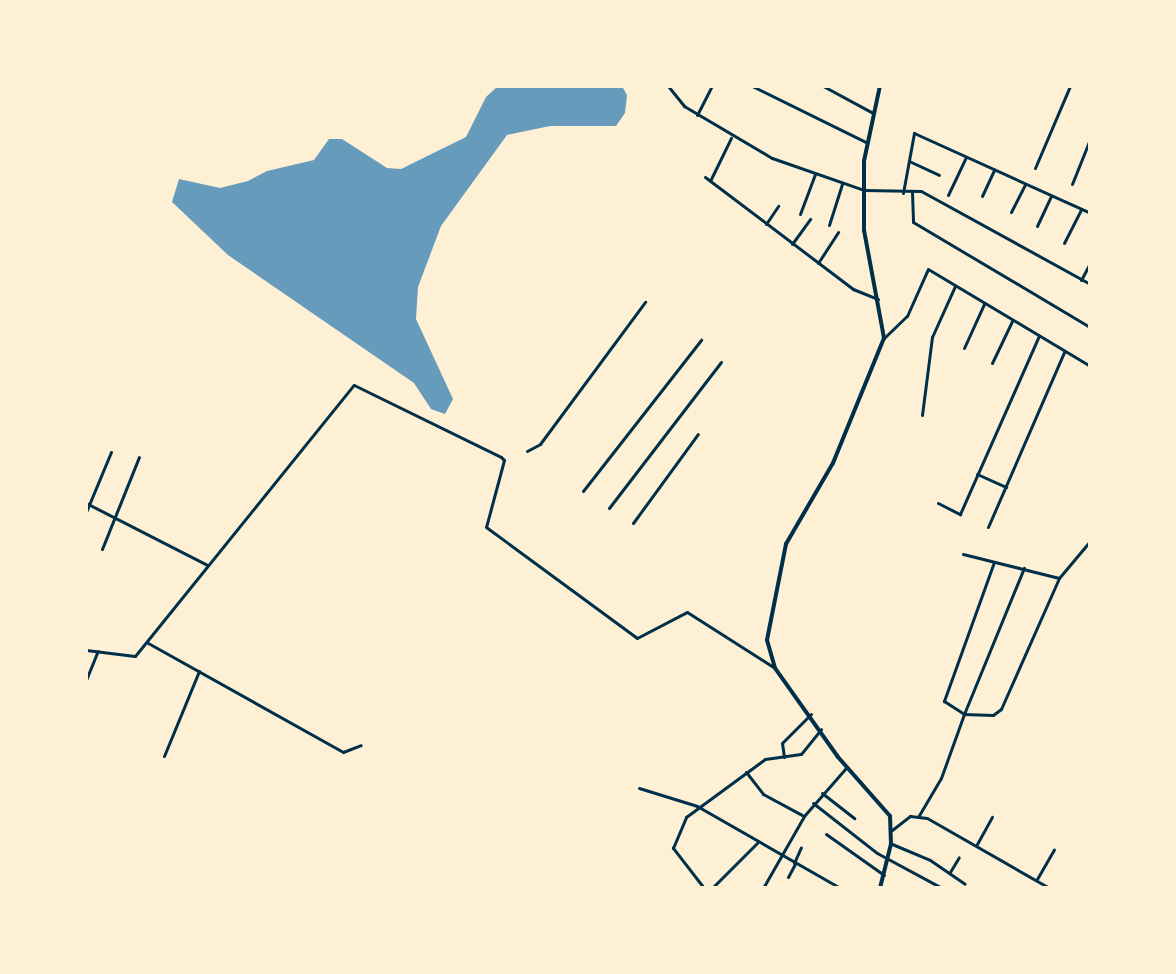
<!DOCTYPE html>
<html>
<head>
<meta charset="utf-8">
<style>
	body { margin:0 }
	#map { position:relative; width:1176px; height:974px; overflow:hidden; background:#fdf0d5; font-family:"Source Sans 3",sans-serif }
	div>[style] { position:absolute }
	[style*='--x'] { left:calc(var(--x)*1px); top:calc(var(--y)*1px); width:calc(var(--w)*1px); rotate:calc(var(--a)*1deg) }
	.water>* { inset:0; background:#669bbc }
	.minor>* { height:3px; margin:-1.5px; padding:0 1.5px; transform-origin:1.5px; border-radius:1.5px; background:#003049 }
	.secondary>* { height:4px; margin:-2px; padding:0 2px; transform-origin:2px; border-radius:2px; background:#003049 }
	span { translate:-50% -50%; white-space:nowrap; text-align:center; line-height:1.15; -webkit-text-stroke:8px #fdf0d5; paint-order:stroke }
	.frame { position:absolute; inset:0; border:88px solid #fdf0d5; pointer-events:none }
</style>
</head>
<body>
<div id="map">
	<div class="water">
		<div style="clip-path:polygon(498px 86px,623px 88px,627px 95px,625px 113px,616px 126px,550px 126px,507px 135px,441px 226px,418px 287px,416px 319px,453px 399px,445px 414px,431px 409px,414px 383px,228px 255px,172px 202px,179px 179px,220px 188px,248px 181px,267px 171px,314px 160px,329px 139px,342px 139px,387px 168px,401px 169px,466px 137px,486px 97px)"></div>
	</div>
	<div class="minor">
		<div style="--x:668;--y:86;--w:26;--a:51"></div>
		<div style="--x:684;--y:106;--w:102;--a:30.6"></div>
		<div style="--x:772;--y:158;--w:97;--a:19.2"></div>
		<div style="--x:864;--y:190;--w:57;--a:1"></div>
		<div style="--x:921;--y:191;--w:193;--a:28.8"></div>
		<div style="--x:752;--y:86;--w:127;--a:26.2"></div>
		<div style="--x:823;--y:86;--w:55;--a:28.4"></div>
		<div style="--x:697;--y:115;--w:33;--a:-63"></div>
		<div style="--x:909;--y:161;--w:33;--a:25"></div>
		<div style="--x:1035;--y:168;--w:89;--a:-66.9"></div>
		<div style="--x:705;--y:177;--w:186;--a:37.1"></div>
		<div style="--x:853;--y:289;--w:27;--a:22"></div>
		<div style="--x:710;--y:181;--w:48;--a:-64"></div>
		<div style="--x:1072;--y:184;--w:48;--a:-68.2"></div>
		<div style="--x:912;--y:192;--w:30;--a:88"></div>
		<div style="--x:913;--y:222;--w:206;--a:30.7"></div>
		<div style="--x:903;--y:193;--w:61;--a:-79.6"></div>
		<div style="--x:914;--y:133;--w:193;--a:24.4"></div>
		<div style="--x:948;--y:195;--w:42;--a:-64.7"></div>
		<div style="--x:982;--y:196;--w:29;--a:-65"></div>
		<div style="--x:1011;--y:212;--w:31;--a:-63"></div>
		<div style="--x:800;--y:214;--w:43;--a:-69.4"></div>
		<div style="--x:766;--y:224;--w:22;--a:-56"></div>
		<div style="--x:829;--y:225;--w:43;--a:-72.4"></div>
		<div style="--x:1037;--y:226;--w:33;--a:-65"></div>
		<div style="--x:1064;--y:243;--w:38;--a:-63"></div>
		<div style="--x:792;--y:244;--w:31;--a:-54"></div>
		<div style="--x:818;--y:263;--w:37;--a:-57"></div>
		<div style="--x:1081;--y:280;--w:19;--a:-62"></div>
		<div style="--x:884;--y:338;--w:32;--a:-44"></div>
		<div style="--x:907;--y:316;--w:51;--a:-65.9"></div>
		<div style="--x:928;--y:269;--w:189;--a:30.9"></div>
		<div style="--x:964;--y:348;--w:48;--a:-65.6"></div>
		<div style="--x:992;--y:363;--w:47;--a:-64.5"></div>
		<div style="--x:922;--y:415;--w:79;--a:-82.7"></div>
		<div style="--x:932;--y:337;--w:56;--a:-65.7"></div>
		<div style="--x:527;--y:451;--w:15;--a:-28"></div>
		<div style="--x:540;--y:444;--w:177;--a:-53.5"></div>
		<div style="--x:977;--y:474;--w:32;--a:24"></div>
		<div style="--x:583;--y:491;--w:192;--a:-52"></div>
		<div style="--x:86;--y:503;--w:136;--a:27.1"></div>
		<div style="--x:938;--y:503;--w:25;--a:27"></div>
		<div style="--x:960;--y:514;--w:195;--a:-66.1"></div>
		<div style="--x:609;--y:508;--w:184;--a:-52.5"></div>
		<div style="--x:86;--y:512;--w:65;--a:-67.4"></div>
		<div style="--x:633;--y:523;--w:110;--a:-53.9"></div>
		<div style="--x:988;--y:527;--w:191;--a:-66.5"></div>
		<div style="--x:102;--y:549;--w:99;--a:-68.1"></div>
		<div style="--x:963;--y:554;--w:99;--a:14"></div>
		<div style="--x:994;--y:562;--w:148;--a:109.8"></div>
		<div style="--x:944;--y:701;--w:24;--a:33"></div>
		<div style="--x:964;--y:714;--w:158;--a:-67.7"></div>
		<div style="--x:148;--y:643;--w:223;--a:29.2"></div>
		<div style="--x:343;--y:752;--w:19;--a:-21"></div>
		<div style="--x:86;--y:650;--w:49;--a:7"></div>
		<div style="--x:135;--y:656;--w:348;--a:-51.1"></div>
		<div style="--x:354;--y:385;--w:164;--a:26.1"></div>
		<div style="--x:501;--y:457;--w:4;--a:45"></div>
		<div style="--x:504;--y:460;--w:69;--a:105"></div>
		<div style="--x:486;--y:527;--w:187;--a:36.3"></div>
		<div style="--x:637;--y:638;--w:56;--a:-27.5"></div>
		<div style="--x:687;--y:612;--w:104;--a:32.5"></div>
		<div style="--x:86;--y:680;--w:31;--a:-68"></div>
		<div style="--x:164;--y:756;--w:92;--a:-67.6"></div>
		<div style="--x:784;--y:757;--w:14;--a:-98"></div>
		<div style="--x:782;--y:743;--w:41;--a:-45"></div>
		<div style="--x:746;--y:772;--w:28;--a:52"></div>
		<div style="--x:763;--y:794;--w:44;--a:28.3"></div>
		<div style="--x:639;--y:788;--w:61;--a:17.2"></div>
		<div style="--x:697;--y:806;--w:165;--a:29.8"></div>
		<div style="--x:822;--y:793;--w:41;--a:38"></div>
		<div style="--x:813;--y:803;--w:81;--a:38"></div>
		<div style="--x:877;--y:853;--w:74;--a:28.3"></div>
		<div style="--x:918;--y:817;--w:45;--a:-59.5"></div>
		<div style="--x:941;--y:778;--w:68;--a:-70.2"></div>
		<div style="--x:964;--y:714;--w:29;--a:2"></div>
		<div style="--x:993;--y:715;--w:10;--a:-37"></div>
		<div style="--x:1001;--y:709;--w:143;--a:-66.1"></div>
		<div style="--x:1059;--y:578;--w:48;--a:-50"></div>
		<div style="--x:892;--y:830;--w:23;--a:-38"></div>
		<div style="--x:910;--y:816;--w:17;--a:7"></div>
		<div style="--x:927;--y:818;--w:141;--a:29.8"></div>
		<div style="--x:826;--y:834;--w:71;--a:35.3"></div>
		<div style="--x:892;--y:844;--w:41;--a:22.8"></div>
		<div style="--x:930;--y:860;--w:42;--a:34.4"></div>
		<div style="--x:977;--y:844;--w:31;--a:-61"></div>
		<div style="--x:794;--y:863;--w:17;--a:-66"></div>
		<div style="--x:950;--y:872;--w:17;--a:-59"></div>
		<div style="--x:788;--y:877;--w:15;--a:-62"></div>
		<div style="--x:1037;--y:879;--w:34;--a:-60"></div>
		<div style="--x:704;--y:888;--w:51;--a:-127.8"></div>
		<div style="--x:673;--y:848;--w:34;--a:-67"></div>
		<div style="--x:686;--y:817;--w:98;--a:-36.3"></div>
		<div style="--x:765;--y:759;--w:36;--a:-8"></div>
		<div style="--x:801;--y:754;--w:32;--a:-51"></div>
		<div style="--x:712;--y:888;--w:64;--a:-45"></div>
		<div style="--x:763;--y:888;--w:83;--a:-60.3"></div>
		<div style="--x:804;--y:816;--w:64;--a:-48.8"></div>
	</div>
	<div class="secondary">
		<div style="--x:880;--y:888;--w:45;--a:-76"></div>
		<div style="--x:891;--y:844;--w:28;--a:-92"></div>
		<div style="--x:890;--y:816;--w:79;--a:-131.4"></div>
		<div style="--x:838;--y:757;--w:109;--a:-125.3"></div>
		<div style="--x:775;--y:668;--w:29;--a:-106"></div>
		<div style="--x:767;--y:640;--w:98;--a:-78.8"></div>
		<div style="--x:786;--y:544;--w:94;--a:-59.9"></div>
		<div style="--x:833;--y:463;--w:135;--a:-67.8"></div>
		<div style="--x:884;--y:338;--w:110;--a:-100.5"></div>
		<div style="--x:864;--y:230;--w:69;--a:-90"></div>
		<div style="--x:864;--y:161;--w:77;--a:-78"></div>
	</div>
	<div class="frame"></div>
</div>
</body>
</html>
